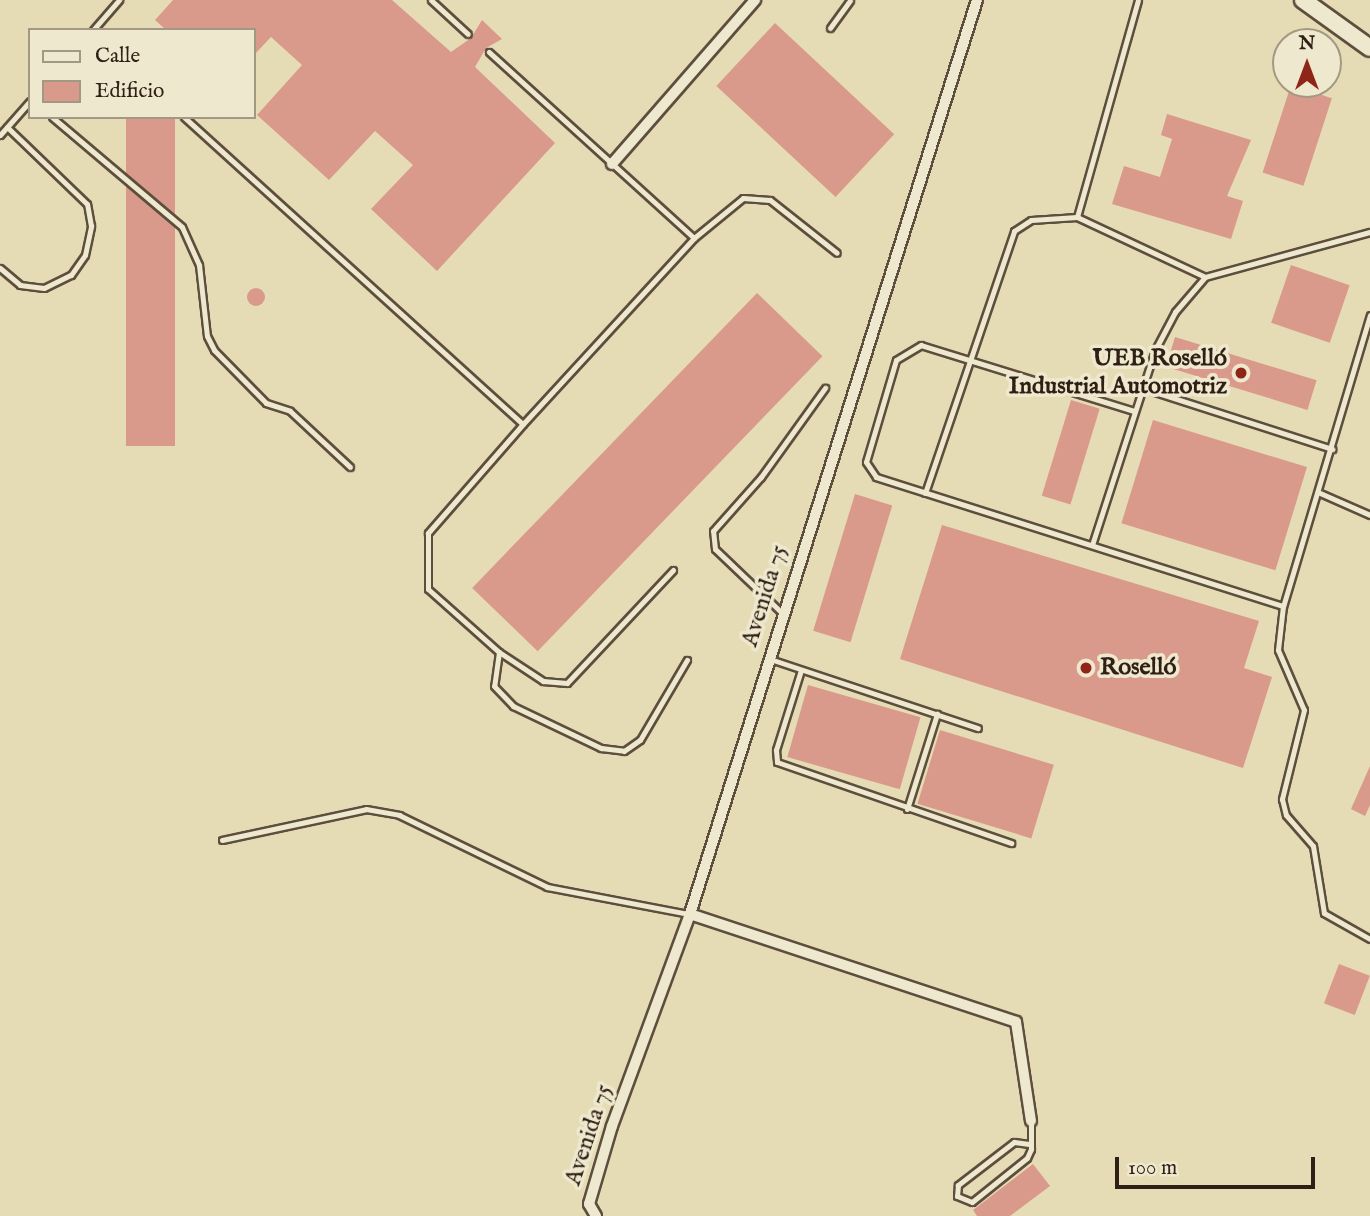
<!DOCTYPE html>
<html>
<head>
<meta charset="utf-8">
<style>
	body { margin:0 }
	#map { position:relative; width:1370px; height:1216px; overflow:hidden; background:#e5dbb4; font-family:"IM FELL English",serif }
	div>[style] { position:absolute }
	[style*='--x'] { left:calc(var(--x)*1px); top:calc(var(--y)*1px); width:calc(var(--w)*1px); rotate:calc(var(--a)*1deg) }
	.building>* { inset:0; background:#da9a8b; transform-origin:0 0 }
	.round { border-radius:50% }
	.roads { filter:drop-shadow(2px 0 #5d4e3d) drop-shadow(-2px 0 #5d4e3d) drop-shadow(0 2px #5d4e3d) drop-shadow(0 -2px #5d4e3d) }
	.lane>* { height:5px; margin:-2.5px; padding:0 2.5px; transform-origin:2.5px; border-radius:2.5px; background:#eee8ce }
	.street>* { height:10px; margin:-5px; padding:0 5px; transform-origin:5px; border-radius:5px; background:#eee8ce }
	.secondary>* { height:16px; margin:-8px; padding:0 8px; transform-origin:8px; border-radius:8px; background:#eee8ce }
	.dots>* { width:19px; height:19px; translate:-50% -50%; box-sizing:border-box; border:4px solid #eee8ce; border-radius:50% }
	span { translate:-50% -50%; white-space:nowrap; text-align:center; line-height:1.15; -webkit-text-stroke:7px #eee8ce; paint-order:stroke }
	.poi-label { font-size:24px; color:#301f15; font-weight:700 }
	.right { translate:-100% -50%; text-align:right }
	.left { translate:0 -50%; text-align:left }
	.street-label { font-size:24px; color:#301f15 }
	.legend { position:absolute; left:28px; top:28px; width:228px; height:91px; box-sizing:border-box; background:#eee8ce; border:2px solid #a29884; margin:0; padding:9px 12px; list-style:none; font-size:21px; color:#301f15 }
	.legend li { display:flex; align-items:center; gap:14px; height:35px }
	.legend b { width:35px; border:2px solid #a29884 }
	.north { position:absolute; left:1272px; top:28px; width:70px; height:70px; box-sizing:border-box; background:#eee8ce; border:2px solid #a29884; border-radius:50%; rotate:0deg; font-size:19px; font-weight:700; line-height:28px; text-align:center; color:#301f15 }
	.north::after { content:''; display:block; margin:auto; width:24px; height:32px; background:#8f2418; clip-path:polygon(50% 0,100% 100%,50% 72%,0 100%) }
	.scale { position:absolute; left:1115px; top:1157px; width:200px; height:32px; box-sizing:border-box; border:4px solid #301f15; border-top:0; padding-left:9px; font-size:21px; line-height:24px; white-space:nowrap; color:#301f15; -webkit-text-stroke:5px #eee8ce; paint-order:stroke }
</style>
</head>
<body>
<div id="map">
	<div class="building">
		<div style="clip-path:polygon(173px 0,392px 0,451px 52px,471px 38px,482px 20px,502px 39px,486px 48px,475px 67px,555px 143px,437px 271px,371px 209px,413px 165px,375px 131px,329px 180px,257px 115px,302px 65px,271px 37px,254px 55px,254px 30px,166px 30px,155px 20px)"></div>
		<div style="left:775px;top:23px;width:163px;height:86px;rotate:43deg"></div>
		<div style="left:1291px;top:85px;width:43px;height:92px;rotate:18deg"></div>
		<div style="clip-path:polygon(1167px 114px,1251px 140px,1227px 196px,1243px 201px,1231px 239px,1112px 204px,1124px 166px,1160px 177px,1172px 139px,1161px 135px)"></div>
		<div style="left:126px;top:117px;width:49px;height:329px"></div>
		<div style="left:1291px;top:265px;width:62px;height:61px;rotate:19deg"></div>
		<div class="round" style="left:247px;top:288px;width:18px;height:18px"></div>
		<div style="left:757px;top:293px;width:91px;height:410px;rotate:44deg"></div>
		<div style="left:1175px;top:337px;width:148px;height:31px;rotate:17deg"></div>
		<div style="left:1071px;top:400px;width:30px;height:100px;rotate:17deg"></div>
		<div style="left:1153px;top:420px;width:161px;height:108px;rotate:17deg"></div>
		<div style="left:855px;top:494px;width:39px;height:143px;rotate:17deg"></div>
		<div style="clip-path:polygon(942px 525px,1259px 621px,1244px 668px,1272px 677px,1243px 768px,900px 659px)"></div>
		<div style="left:808px;top:685px;width:117px;height:75px;rotate:16deg"></div>
		<div style="left:940px;top:730px;width:119px;height:77px;rotate:17deg"></div>
		<div style="clip-path:polygon(1370px 766px,1370px 805px,1365px 816px,1351px 809px)"></div>
		<div style="left:1339px;top:964px;width:33px;height:42px;rotate:21deg"></div>
		<div style="clip-path:polygon(1033px 1164px,1050px 1186px,1010px 1216px,977px 1216px,973px 1210px)"></div>
	</div>
	<div class="roads">
		<div class="lane">
			<div style="--x:431;--y:0;--w:50;--a:42.6"></div>
			<div style="--x:830;--y:28;--w:34;--a:-54"></div>
			<div style="--x:93;--y:30;--w:40;--a:-49"></div>
			<div style="--x:52;--y:117;--w:170;--a:40.2"></div>
			<div style="--x:182;--y:227;--w:42;--a:65.9"></div>
			<div style="--x:199;--y:265;--w:71;--a:83.6"></div>
			<div style="--x:207;--y:336;--w:16;--a:63"></div>
			<div style="--x:214;--y:350;--w:74;--a:45.5"></div>
			<div style="--x:266;--y:403;--w:25;--a:18"></div>
			<div style="--x:290;--y:411;--w:82;--a:43"></div>
			<div style="--x:184;--y:117;--w:457;--a:42.2"></div>
			<div style="--x:523;--y:424;--w:253;--a:-47.4"></div>
			<div style="--x:694;--y:238;--w:277;--a:-137.8"></div>
			<div style="--x:0;--y:135;--w:45;--a:-48.6"></div>
			<div style="--x:1077;--y:217;--w:225;--a:-74.3"></div>
			<div style="--x:694;--y:238;--w:63;--a:-39.2"></div>
			<div style="--x:743;--y:198;--w:27;--a:4"></div>
			<div style="--x:770;--y:200;--w:85;--a:38.3"></div>
			<div style="--x:0;--y:268;--w:26;--a:40"></div>
			<div style="--x:20;--y:285;--w:24;--a:7"></div>
			<div style="--x:44;--y:288;--w:30;--a:-26"></div>
			<div style="--x:71;--y:275;--w:24;--a:-55"></div>
			<div style="--x:85;--y:255;--w:30;--a:-78"></div>
			<div style="--x:91;--y:226;--w:22;--a:-100"></div>
			<div style="--x:87;--y:204;--w:111;--a:-136.1"></div>
			<div style="--x:1370;--y:315;--w:304;--a:106.6"></div>
			<div style="--x:1283;--y:606;--w:44;--a:96.5"></div>
			<div style="--x:1278;--y:650;--w:65;--a:66.6"></div>
			<div style="--x:1304;--y:710;--w:92;--a:103.9"></div>
			<div style="--x:1282;--y:799;--w:16;--a:76"></div>
			<div style="--x:1286;--y:815;--w:41;--a:48.9"></div>
			<div style="--x:1313;--y:846;--w:68;--a:80.7"></div>
			<div style="--x:1324;--y:913;--w:53;--a:29.5"></div>
			<div style="--x:1142;--y:388;--w:200;--a:17.8"></div>
			<div style="--x:1134;--y:411;--w:223;--a:-162.8"></div>
			<div style="--x:921;--y:345;--w:29;--a:149"></div>
			<div style="--x:896;--y:360;--w:106;--a:106.4"></div>
			<div style="--x:866;--y:462;--w:18;--a:56"></div>
			<div style="--x:876;--y:477;--w:427;--a:17.6"></div>
			<div style="--x:523;--y:424;--w:145;--a:131.1"></div>
			<div style="--x:428;--y:533;--w:56;--a:90"></div>
			<div style="--x:428;--y:589;--w:95;--a:41.6"></div>
			<div style="--x:499;--y:652;--w:53;--a:33.4"></div>
			<div style="--x:543;--y:681;--w:24;--a:5"></div>
			<div style="--x:567;--y:683;--w:155;--a:-46.8"></div>
			<div style="--x:925;--y:493;--w:277;--a:-71.2"></div>
			<div style="--x:1014;--y:231;--w:20;--a:-33"></div>
			<div style="--x:1031;--y:220;--w:46;--a:-3.7"></div>
			<div style="--x:1077;--y:217;--w:141;--a:25.1"></div>
			<div style="--x:1320;--y:493;--w:55;--a:23.7"></div>
			<div style="--x:1092;--y:545;--w:205;--a:-72.1"></div>
			<div style="--x:1155;--y:350;--w:43;--a:-62.2"></div>
			<div style="--x:1175;--y:312;--w:46;--a:-49.4"></div>
			<div style="--x:1205;--y:277;--w:171;--a:-15.3"></div>
			<div style="--x:781;--y:612;--w:91;--a:-136.3"></div>
			<div style="--x:715;--y:549;--w:18;--a:-96"></div>
			<div style="--x:713;--y:531;--w:72;--a:-48.4"></div>
			<div style="--x:761;--y:477;--w:110;--a:-54.3"></div>
			<div style="--x:499;--y:652;--w:34;--a:98"></div>
			<div style="--x:494;--y:686;--w:28;--a:46"></div>
			<div style="--x:513;--y:706;--w:98;--a:25.5"></div>
			<div style="--x:601;--y:748;--w:23;--a:7"></div>
			<div style="--x:624;--y:751;--w:19;--a:-35"></div>
			<div style="--x:640;--y:740;--w:93;--a:-59.6"></div>
			<div style="--x:770;--y:659;--w:219;--a:18.4"></div>
			<div style="--x:801;--y:670;--w:84;--a:107.4"></div>
			<div style="--x:776;--y:750;--w:12;--a:85"></div>
			<div style="--x:777;--y:762;--w:248;--a:19.1"></div>
			<div style="--x:907;--y:809;--w:100;--a:-72.5"></div>
			<div style="--x:222;--y:840;--w:147;--a:-12.1"></div>
			<div style="--x:366;--y:809;--w:34;--a:10"></div>
			<div style="--x:399;--y:815;--w:165;--a:25.9"></div>
			<div style="--x:547;--y:887;--w:145;--a:10.8"></div>
			<div style="--x:1029;--y:1144;--w:15;--a:-172"></div>
			<div style="--x:1014;--y:1142;--w:71;--a:142.5"></div>
			<div style="--x:958;--y:1185;--w:11;--a:95"></div>
			<div style="--x:957;--y:1196;--w:16;--a:22"></div>
			<div style="--x:972;--y:1202;--w:70;--a:-38.7"></div>
			<div style="--x:1027;--y:1158;--w:10;--a:-66"></div>
			<div style="--x:1031;--y:1149;--w:28;--a:-90"></div>
		</div>
		<div class="street">
			<div style="--x:612;--y:164;--w:218;--a:-48.9"></div>
			<div style="--x:690;--y:914;--w:343;--a:18.3"></div>
			<div style="--x:1016;--y:1022;--w:100;--a:81.4"></div>
			<div style="--x:596;--y:1216;--w:14;--a:-120"></div>
			<div style="--x:589;--y:1204;--w:81;--a:-73.6"></div>
			<div style="--x:612;--y:1126;--w:226;--a:-69.8"></div>
			<div style="--x:690;--y:914;--w:958;--a:-72.57"></div>
		</div>
		<div class="secondary">
			<div style="--x:1303;--y:0;--w:82;--a:35.6"></div>
		</div>
	</div>
	<div class="dots">
		<div style="left:1241px;top:373px;background:#8f2418"></div>
		<div style="left:1086px;top:668px;background:#8f2418"></div>
	</div>
	<div class="poi-label">
		<span class="right" style="left:1227px;top:373px">UEB Roselló<br>Industrial Automotriz</span>
		<span class="left" style="left:1100px;top:668px">Roselló</span>
	</div>
	<div class="street-label">
		<span style="left:765px;top:596px;rotate:-73deg">Avenida 75</span>
		<span style="left:589px;top:1135px;rotate:-72deg">Avenida 75</span>
	</div>
	<ul class="legend">
	<li><b style="height:9px;background:#eee8ce"></b>Calle</li>
	<li><b style="height:19px;background:#da9a8b"></b>Edificio</li>
	</ul>
	<div class="north">N</div>
	<div class="scale">100 m</div>
</div>
</body>
</html>
